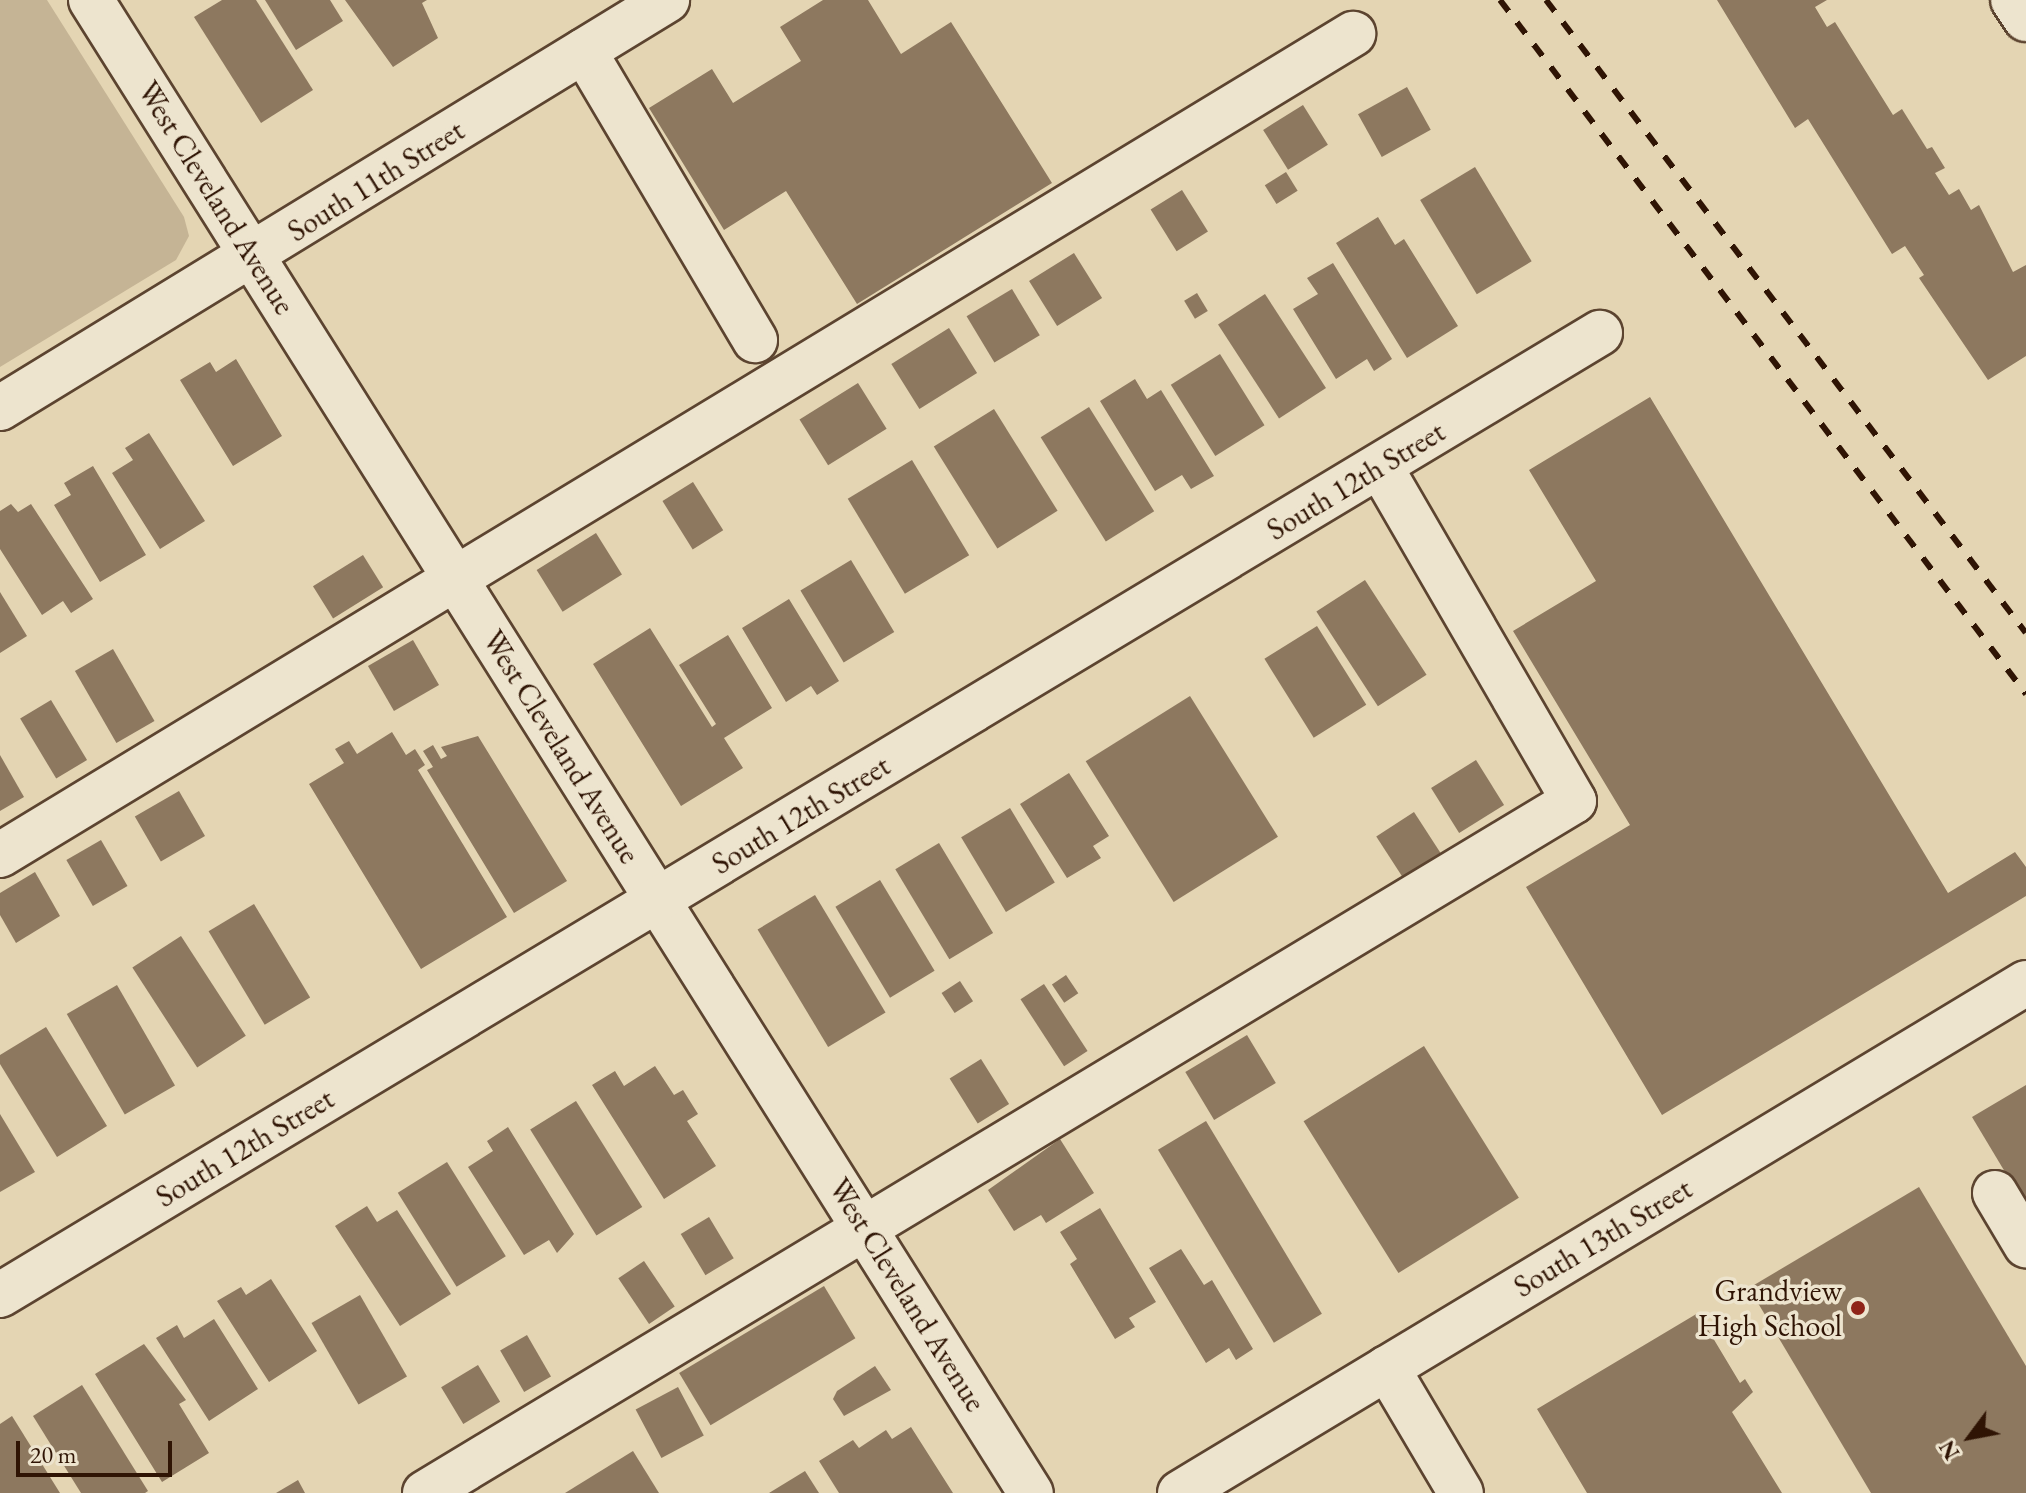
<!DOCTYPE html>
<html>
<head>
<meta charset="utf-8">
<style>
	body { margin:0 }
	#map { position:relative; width:2026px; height:1493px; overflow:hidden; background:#e4d5b3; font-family:"EB Garamond",serif }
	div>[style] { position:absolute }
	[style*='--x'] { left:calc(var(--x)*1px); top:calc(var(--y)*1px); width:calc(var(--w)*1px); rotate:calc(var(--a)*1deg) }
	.green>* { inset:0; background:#c5b495 }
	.building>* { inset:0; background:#8d785f; transform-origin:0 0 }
	.roads { filter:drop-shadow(2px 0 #5c4430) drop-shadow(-2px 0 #5c4430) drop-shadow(0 2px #5c4430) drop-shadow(0 -2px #5c4430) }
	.minor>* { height:44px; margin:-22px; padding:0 22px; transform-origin:22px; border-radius:22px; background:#ede4ce }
	.rail>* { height:6px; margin-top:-3px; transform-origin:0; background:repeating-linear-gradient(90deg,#2f1404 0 14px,transparent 0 28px) }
	.dots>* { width:22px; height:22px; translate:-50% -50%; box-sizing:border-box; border:4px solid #ede4ce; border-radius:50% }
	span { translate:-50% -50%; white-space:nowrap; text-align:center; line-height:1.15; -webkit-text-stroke:7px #ede4ce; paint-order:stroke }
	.street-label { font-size:30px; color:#2f1404 }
	.poi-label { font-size:30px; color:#2f1404 }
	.right { translate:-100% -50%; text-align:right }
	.north { position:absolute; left:1930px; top:1397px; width:80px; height:80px; -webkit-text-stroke:6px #ede4ce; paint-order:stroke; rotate:238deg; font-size:22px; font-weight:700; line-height:32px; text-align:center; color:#2f1404 }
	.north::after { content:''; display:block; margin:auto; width:28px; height:36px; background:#2f1404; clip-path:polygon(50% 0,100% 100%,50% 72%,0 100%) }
	.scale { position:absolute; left:16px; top:1441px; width:156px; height:36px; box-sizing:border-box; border:4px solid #2f1404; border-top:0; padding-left:10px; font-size:24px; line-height:28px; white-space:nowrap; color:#2f1404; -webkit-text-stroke:6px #ede4ce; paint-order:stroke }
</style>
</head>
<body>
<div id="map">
	<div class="green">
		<div style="clip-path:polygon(0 0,47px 0,184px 217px,189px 236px,176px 260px,0 367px)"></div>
	</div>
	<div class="building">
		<div style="clip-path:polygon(222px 0,256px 0,313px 90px,261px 123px,194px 17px)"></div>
		<div style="clip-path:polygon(265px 0,330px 0,343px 21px,296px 50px)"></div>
		<div style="clip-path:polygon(345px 0,427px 0,422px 3px,438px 38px,393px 67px)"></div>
		<div style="clip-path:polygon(823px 0,868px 0,901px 54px,951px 22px,1052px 183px,857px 304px,786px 191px,724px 230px,649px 108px,712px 69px,733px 103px,801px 61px,780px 27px)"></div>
		<div style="clip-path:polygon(1717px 0,1827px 0,1815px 7px,1827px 27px,1835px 22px,1893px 115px,1902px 109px,1927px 149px,1932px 147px,1945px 168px,1935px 173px,1949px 195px,1959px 189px,1971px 210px,1979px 205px,2013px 272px,2026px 265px,2026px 356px,1988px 380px,1919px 278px,1924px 275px,1905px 246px,1892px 254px,1808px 119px,1795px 128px)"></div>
		<div style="left:1407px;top:87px;width:49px;height:56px;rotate:61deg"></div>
		<div style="left:1303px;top:105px;width:47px;height:47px;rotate:58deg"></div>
		<div style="left:1475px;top:167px;width:110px;height:64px;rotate:59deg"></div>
		<div style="left:1286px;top:172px;width:22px;height:25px;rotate:58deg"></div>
		<div style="left:1182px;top:190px;width:49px;height:37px;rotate:58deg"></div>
		<div style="clip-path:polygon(1378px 217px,1395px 245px,1404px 239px,1458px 326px,1407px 358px,1336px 243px)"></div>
		<div style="left:1074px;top:253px;width:53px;height:53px;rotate:58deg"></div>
		<div style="clip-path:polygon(1333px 263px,1392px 359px,1374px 371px,1367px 359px,1336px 379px,1293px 309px,1318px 294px,1307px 278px)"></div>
		<div style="left:1012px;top:289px;width:54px;height:53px;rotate:59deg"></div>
		<div style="left:1197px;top:293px;width:21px;height:15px;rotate:59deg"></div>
		<div style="left:1265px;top:294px;width:112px;height:56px;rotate:57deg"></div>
		<div style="left:949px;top:328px;width:53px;height:68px;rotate:58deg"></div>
		<div style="left:1220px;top:354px;width:84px;height:58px;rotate:58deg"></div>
		<div style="clip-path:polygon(236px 359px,282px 436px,233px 466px,180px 380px,210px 362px,216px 372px)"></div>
		<div style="clip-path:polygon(1135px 379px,1147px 399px,1161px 390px,1214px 476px,1191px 489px,1182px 475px,1155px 491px,1100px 401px)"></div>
		<div style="left:858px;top:383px;width:54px;height:69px;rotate:58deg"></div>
		<div style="clip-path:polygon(1650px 397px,1948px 893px,2015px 852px,2026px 867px,2026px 896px,1662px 1115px,1526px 887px,1630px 825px,1513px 631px,1596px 581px,1529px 470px)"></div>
		<div style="left:1089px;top:407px;width:123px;height:57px;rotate:58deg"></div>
		<div style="left:994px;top:409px;width:120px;height:71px;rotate:58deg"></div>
		<div style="clip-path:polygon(149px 433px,205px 521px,160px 549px,112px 473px,133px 460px,125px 448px)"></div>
		<div style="left:912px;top:460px;width:111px;height:75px;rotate:59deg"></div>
		<div style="clip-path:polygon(93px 466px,146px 555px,100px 582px,54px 505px,71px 495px,64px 483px)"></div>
		<div style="left:693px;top:482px;width:57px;height:36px;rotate:58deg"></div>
		<div style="clip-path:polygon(11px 504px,18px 512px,31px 504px,93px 599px,71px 613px,63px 601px,42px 615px,0 549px,0 511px)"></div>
		<div style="left:596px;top:533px;width:49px;height:70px;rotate:58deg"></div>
		<div style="left:363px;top:555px;width:38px;height:59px;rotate:58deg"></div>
		<div style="left:851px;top:560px;width:84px;height:59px;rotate:59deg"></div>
		<div style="left:1365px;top:580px;width:113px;height:58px;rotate:57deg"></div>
		<div style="clip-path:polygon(0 592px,27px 636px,0 653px)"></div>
		<div style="clip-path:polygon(789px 599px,839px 681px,817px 695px,811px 686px,786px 702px,742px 628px)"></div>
		<div style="left:1317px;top:626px;width:93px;height:62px;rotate:58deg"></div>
		<div style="clip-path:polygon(650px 628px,712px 727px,716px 724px,679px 665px,728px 635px,772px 708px,724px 738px,743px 768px,681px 806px,593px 664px)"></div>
		<div style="left:413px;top:640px;width:52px;height:52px;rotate:60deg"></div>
		<div style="left:113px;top:649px;width:83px;height:44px;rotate:60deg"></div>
		<div style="left:1190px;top:696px;width:166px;height:123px;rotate:58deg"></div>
		<div style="left:51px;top:700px;width:70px;height:36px;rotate:59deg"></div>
		<div style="clip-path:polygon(392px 732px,406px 755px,415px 749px,425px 765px,418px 770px,507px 917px,421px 969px,309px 784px,344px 763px,335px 749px,349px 741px,357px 754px)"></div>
		<div style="clip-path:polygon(478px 736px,567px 881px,514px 913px,427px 770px,433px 767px,423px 751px,433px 745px,441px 759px,447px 756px,441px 747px)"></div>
		<div style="clip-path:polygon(0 755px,24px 797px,0 811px)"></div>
		<div style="left:1476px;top:760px;width:53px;height:53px;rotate:58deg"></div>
		<div style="clip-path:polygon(1069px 773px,1109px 836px,1093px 846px,1101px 858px,1067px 878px,1020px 804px)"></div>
		<div style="left:179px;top:791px;width:52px;height:51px;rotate:60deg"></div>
		<div style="left:1010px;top:808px;width:87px;height:57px;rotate:59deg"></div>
		<div style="left:1414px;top:812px;width:50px;height:45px;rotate:57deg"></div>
		<div style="left:101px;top:840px;width:53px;height:40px;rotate:60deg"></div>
		<div style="left:939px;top:843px;width:105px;height:51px;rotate:59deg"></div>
		<div style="clip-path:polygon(35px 872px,60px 916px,16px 943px,0 915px,0 893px)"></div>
		<div style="left:880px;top:880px;width:106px;height:52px;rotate:59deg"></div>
		<div style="left:815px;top:895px;width:137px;height:67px;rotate:59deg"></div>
		<div style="left:254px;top:904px;width:109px;height:53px;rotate:59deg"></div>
		<div style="left:181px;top:936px;width:119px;height:58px;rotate:57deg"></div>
		<div style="left:1066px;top:975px;width:22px;height:17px;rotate:56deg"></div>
		<div style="left:960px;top:981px;width:24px;height:22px;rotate:57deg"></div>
		<div style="left:1044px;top:984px;width:80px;height:28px;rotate:57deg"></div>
		<div style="left:117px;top:985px;width:116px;height:58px;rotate:60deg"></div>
		<div style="clip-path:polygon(46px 1027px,107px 1126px,57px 1157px,0 1064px,0 1055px)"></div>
		<div style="left:1247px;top:1035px;width:56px;height:72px;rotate:59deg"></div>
		<div style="left:1424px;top:1046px;width:179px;height:142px;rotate:58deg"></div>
		<div style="left:981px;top:1059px;width:53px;height:37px;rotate:58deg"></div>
		<div style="clip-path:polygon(655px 1066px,674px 1095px,683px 1090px,698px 1114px,687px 1121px,716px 1166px,664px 1199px,592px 1085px,615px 1071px,624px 1086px)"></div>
		<div style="clip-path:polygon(2026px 1085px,2026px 1207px,1972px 1117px)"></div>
		<div style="left:576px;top:1101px;width:125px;height:54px;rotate:58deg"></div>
		<div style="clip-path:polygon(0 1114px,35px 1172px,0 1192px)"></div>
		<div style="left:1206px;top:1121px;width:225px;height:56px;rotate:59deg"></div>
		<div style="clip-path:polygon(508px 1127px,574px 1234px,557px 1253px,549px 1240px,524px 1255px,468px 1167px,493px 1151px,487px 1141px)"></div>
		<div style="clip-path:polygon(1060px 1139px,1094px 1193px,1046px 1223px,1041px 1215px,1014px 1231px,988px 1190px)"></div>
		<div style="left:447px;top:1162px;width:111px;height:58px;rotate:58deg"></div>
		<div style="clip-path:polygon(1919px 1187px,2026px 1366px,2026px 1493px,1871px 1493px,1749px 1288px)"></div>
		<div style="clip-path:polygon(367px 1206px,377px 1222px,397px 1210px,451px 1294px,400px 1326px,335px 1226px)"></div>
		<div style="clip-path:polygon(1100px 1208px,1156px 1302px,1129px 1318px,1135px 1327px,1115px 1339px,1070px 1264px,1077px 1259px,1060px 1232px)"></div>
		<div style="left:709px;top:1217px;width:48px;height:33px;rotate:59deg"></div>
		<div style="clip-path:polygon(1181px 1249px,1204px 1285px,1212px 1280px,1253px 1349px,1236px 1360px,1229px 1348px,1206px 1363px,1149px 1268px)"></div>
		<div style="left:644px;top:1261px;width:55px;height:31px;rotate:56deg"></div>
		<div style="clip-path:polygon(271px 1279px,317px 1351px,269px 1382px,217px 1301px,241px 1287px,246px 1295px)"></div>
		<div style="left:824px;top:1286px;width:61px;height:169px;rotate:59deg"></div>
		<div style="left:360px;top:1295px;width:94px;height:56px;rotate:60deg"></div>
		<div style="clip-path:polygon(1698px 1313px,1740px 1383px,1745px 1379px,1753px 1392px,1732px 1412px,1782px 1493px,1587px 1493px,1537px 1409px)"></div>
		<div style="clip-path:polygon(214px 1319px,258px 1389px,209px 1421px,156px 1338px,177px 1325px,184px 1338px)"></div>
		<div style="left:527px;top:1335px;width:48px;height:31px;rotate:60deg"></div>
		<div style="clip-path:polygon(144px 1344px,186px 1400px,179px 1404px,209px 1453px,162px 1482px,95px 1374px)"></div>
		<div style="left:478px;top:1365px;width:43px;height:43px;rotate:59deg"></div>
		<div style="clip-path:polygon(875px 1366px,891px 1390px,844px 1416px,833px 1399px,837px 1391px)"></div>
		<div style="clip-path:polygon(82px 1385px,148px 1491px,145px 1493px,81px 1493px,33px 1416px)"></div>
		<div style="left:678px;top:1387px;width:55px;height:48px;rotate:62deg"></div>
		<div style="clip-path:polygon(12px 1416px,60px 1493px,0 1493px,0 1424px)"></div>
		<div style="clip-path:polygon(911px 1427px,953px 1493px,839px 1493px,819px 1461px,853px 1440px,859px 1448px,886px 1430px,892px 1439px)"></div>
		<div style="clip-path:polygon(633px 1451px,659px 1493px,565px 1493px)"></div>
		<div style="clip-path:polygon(805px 1471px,819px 1493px,769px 1493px)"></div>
		<div style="clip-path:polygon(298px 1480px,305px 1493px,276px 1493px)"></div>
	</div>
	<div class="roads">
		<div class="minor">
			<div style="--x:91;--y:0;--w:1764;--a:57.81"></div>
			<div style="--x:2013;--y:0;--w:23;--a:56"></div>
			<div style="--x:584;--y:51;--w:336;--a:59.4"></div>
			<div style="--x:0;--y:408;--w:782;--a:-31.45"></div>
			<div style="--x:0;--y:855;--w:1583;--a:-31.25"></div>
			<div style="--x:1995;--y:1193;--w:61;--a:59.2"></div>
			<div style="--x:0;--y:1295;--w:1867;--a:-31.02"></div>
			<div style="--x:1387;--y:1368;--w:145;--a:59.4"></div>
			<div style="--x:425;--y:1493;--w:1341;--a:-31.06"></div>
			<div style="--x:1574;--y:801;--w:386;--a:-120.1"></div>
			<div style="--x:1180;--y:1493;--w:988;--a:-31.08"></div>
		</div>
	</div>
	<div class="rail">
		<div style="--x:1500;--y:0;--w:871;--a:52.84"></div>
		<div style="--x:1546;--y:0;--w:794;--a:52.83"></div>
	</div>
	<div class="dots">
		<div style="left:1858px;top:1308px;background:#8f2418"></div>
	</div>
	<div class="street-label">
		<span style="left:376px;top:181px;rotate:-32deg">South 11th Street</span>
		<span style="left:216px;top:198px;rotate:58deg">West Cleveland Avenue</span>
		<span style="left:1356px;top:481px;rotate:-31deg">South 12th Street</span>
		<span style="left:561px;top:747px;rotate:58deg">West Cleveland Avenue</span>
		<span style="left:801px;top:815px;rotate:-31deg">South 12th Street</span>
		<span style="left:245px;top:1148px;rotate:-31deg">South 12th Street</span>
		<span style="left:1603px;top:1238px;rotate:-31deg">South 13th Street</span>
		<span style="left:907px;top:1295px;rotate:58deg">West Cleveland Avenue</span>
	</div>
	<div class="poi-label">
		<span class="right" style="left:1842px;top:1308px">Grandview<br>High School</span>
	</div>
	<div class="north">N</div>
	<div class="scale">20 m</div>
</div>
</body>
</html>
